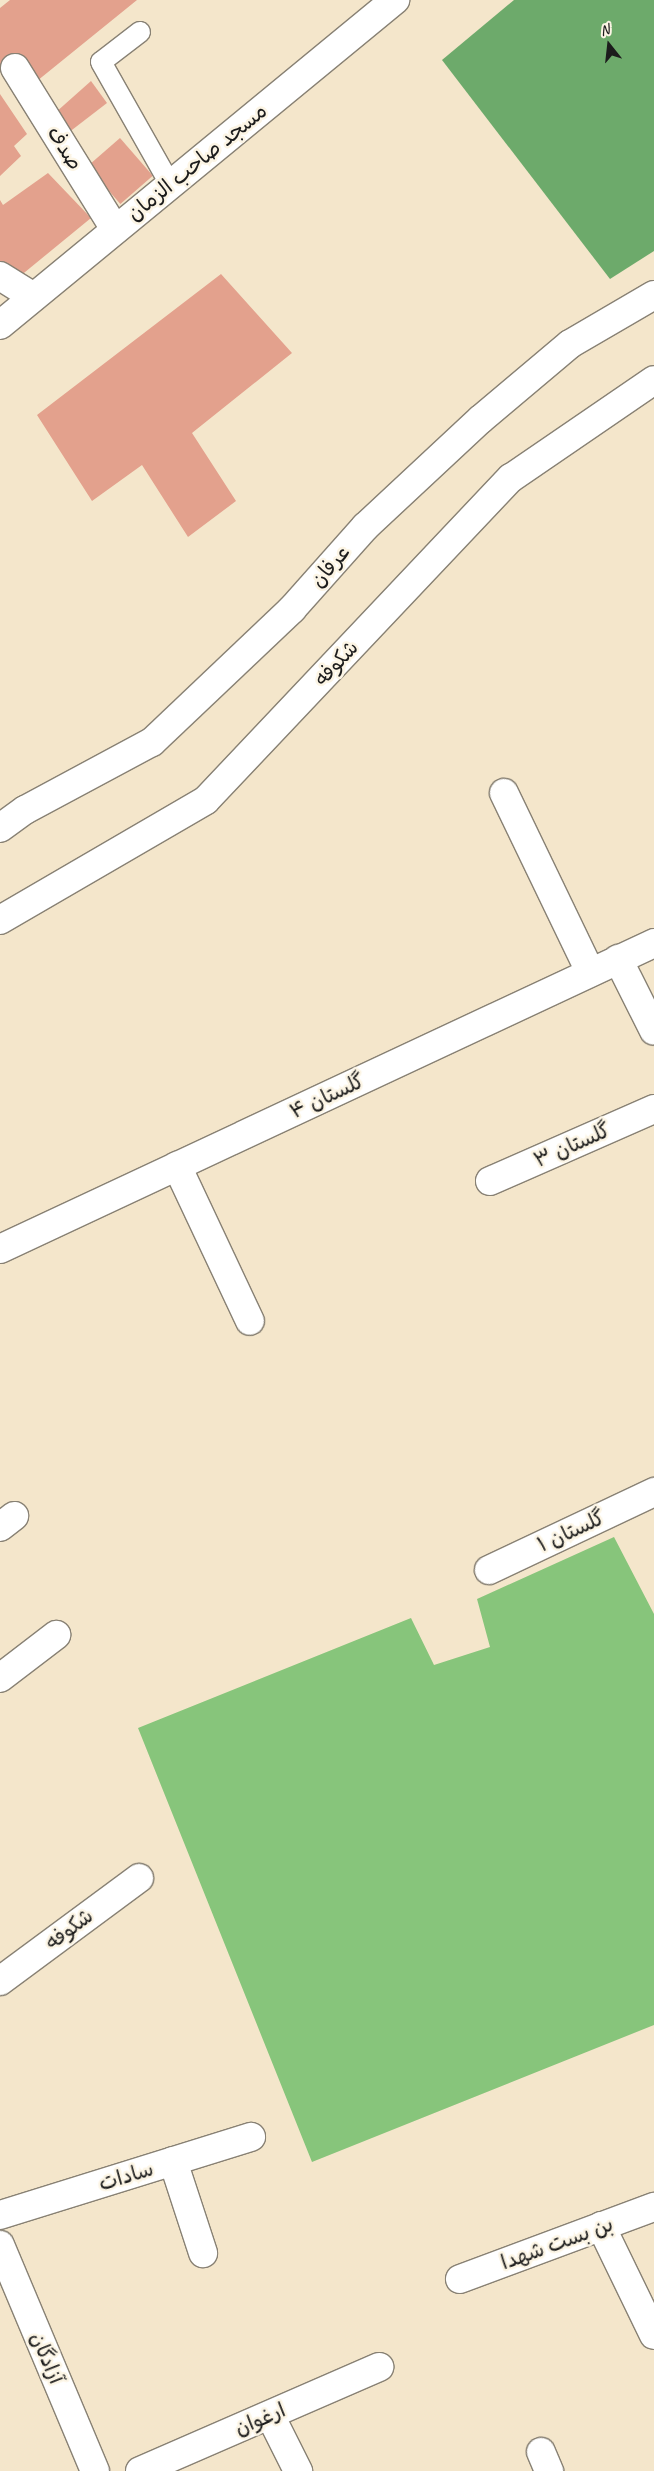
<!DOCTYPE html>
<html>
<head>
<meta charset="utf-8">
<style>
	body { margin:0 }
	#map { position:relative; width:654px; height:2471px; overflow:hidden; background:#f4e6cb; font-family:Caveat,"Playpen Sans Arabic",sans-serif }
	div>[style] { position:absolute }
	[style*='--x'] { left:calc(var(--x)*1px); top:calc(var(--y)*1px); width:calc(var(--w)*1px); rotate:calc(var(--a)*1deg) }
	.green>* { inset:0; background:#87c57b }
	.forest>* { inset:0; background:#6daa6b }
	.building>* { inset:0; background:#e3a18d; transform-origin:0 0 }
	.roads { filter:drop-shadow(1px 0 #888174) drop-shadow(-1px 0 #888174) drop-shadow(0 1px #888174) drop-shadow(0 -1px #888174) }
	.service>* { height:20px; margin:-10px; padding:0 10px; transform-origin:10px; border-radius:10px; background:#fff }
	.minor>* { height:28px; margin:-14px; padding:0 14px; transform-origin:14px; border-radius:14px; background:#fff }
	span { translate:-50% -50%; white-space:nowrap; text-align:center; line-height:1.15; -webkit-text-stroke:5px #fcf5e5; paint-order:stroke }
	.street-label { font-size:21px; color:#1c1c1c }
	.north { position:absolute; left:584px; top:20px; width:50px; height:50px; -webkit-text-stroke:4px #fcf5e5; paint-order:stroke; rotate:344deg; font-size:14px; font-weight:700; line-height:20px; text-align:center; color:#1c1c1c }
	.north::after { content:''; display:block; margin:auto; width:18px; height:22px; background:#1c1c1c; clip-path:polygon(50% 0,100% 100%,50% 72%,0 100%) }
</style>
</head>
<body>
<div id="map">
	<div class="green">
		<div style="clip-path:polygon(614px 1537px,654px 1614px,654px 2025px,312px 2162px,138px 1728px,411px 1618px,434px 1665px,490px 1647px,477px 1599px)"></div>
	</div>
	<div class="forest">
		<div style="clip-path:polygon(514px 0,654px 0,654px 251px,610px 279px,442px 60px)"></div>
	</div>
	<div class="building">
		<div style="clip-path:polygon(10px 0,137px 0,37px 81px,17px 53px,0 68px,0 8px)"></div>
		<div style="clip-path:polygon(91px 81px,107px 103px,68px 133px,55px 113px)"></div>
		<div style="clip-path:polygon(0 94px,27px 134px,14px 146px,21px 156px,0 176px)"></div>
		<div style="left:120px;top:138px;width:50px;height:43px;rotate:49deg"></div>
		<div style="clip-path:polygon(48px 173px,91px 218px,19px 277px,0 265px,0 200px,3px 205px)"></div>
		<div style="clip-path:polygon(221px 274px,292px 353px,192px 433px,236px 501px,188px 537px,142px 465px,92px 501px,37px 415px)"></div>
	</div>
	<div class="roads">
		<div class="service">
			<div style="--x:140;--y:32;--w:49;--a:142.4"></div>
			<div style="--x:101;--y:62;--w:140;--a:60.5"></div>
		</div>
		<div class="minor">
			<div style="--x:15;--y:68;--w:190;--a:58.2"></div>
			<div style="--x:0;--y:276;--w:39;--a:32"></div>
			<div style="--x:0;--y:325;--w:512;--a:-39.45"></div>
			<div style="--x:504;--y:793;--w:199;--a:64.3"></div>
			<div style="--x:0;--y:828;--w:31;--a:-36"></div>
			<div style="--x:25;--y:810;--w:144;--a:-28.2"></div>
			<div style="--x:152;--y:742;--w:193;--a:-43.5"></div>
			<div style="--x:292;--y:609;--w:110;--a:-48.3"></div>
			<div style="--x:365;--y:527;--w:158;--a:-43"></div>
			<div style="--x:481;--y:419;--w:116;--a:-40.1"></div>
			<div style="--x:570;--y:344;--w:97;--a:-30.3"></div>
			<div style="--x:0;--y:920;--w:238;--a:-30.2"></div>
			<div style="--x:206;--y:800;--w:444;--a:-46.6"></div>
			<div style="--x:511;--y:478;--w:173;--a:-34.4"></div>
			<div style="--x:618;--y:959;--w:80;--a:63.4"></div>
			<div style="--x:177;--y:1166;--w:171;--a:64.8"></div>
			<div style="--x:490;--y:1181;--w:179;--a:-23.7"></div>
			<div style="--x:0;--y:1249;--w:722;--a:-25.07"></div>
			<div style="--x:0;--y:1527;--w:18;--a:-38"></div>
			<div style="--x:489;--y:1570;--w:183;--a:-25.3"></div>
			<div style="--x:0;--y:1678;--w:71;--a:-37.5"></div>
			<div style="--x:0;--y:1981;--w:173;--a:-36.5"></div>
			<div style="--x:173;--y:2161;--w:97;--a:71.9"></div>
			<div style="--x:0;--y:2215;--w:263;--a:-17.3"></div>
			<div style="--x:601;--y:2226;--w:121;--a:64.1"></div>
			<div style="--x:0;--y:2245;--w:245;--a:67.2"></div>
			<div style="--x:460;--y:2279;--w:207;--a:-20.4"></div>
			<div style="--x:270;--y:2415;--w:63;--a:63.4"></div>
			<div style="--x:541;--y:2452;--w:21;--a:67"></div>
			<div style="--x:140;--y:2471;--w:261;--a:-23.5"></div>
		</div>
	</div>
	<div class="street-label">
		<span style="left:65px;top:148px;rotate:58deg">صدف</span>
		<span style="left:197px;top:162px;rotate:-39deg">مسجد صاحب الزمان</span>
		<span style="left:330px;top:566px;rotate:-49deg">عرفان</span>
		<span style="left:336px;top:663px;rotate:-47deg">شکوفه</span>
		<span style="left:327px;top:1096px;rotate:-25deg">گلستان ۴</span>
		<span style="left:572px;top:1145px;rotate:-24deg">گلستان ۳</span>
		<span style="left:571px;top:1531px;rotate:-25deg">گلستان ۱</span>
		<span style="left:69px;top:1929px;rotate:-37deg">شکوفه</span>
		<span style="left:126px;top:2176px;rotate:-17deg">سادات</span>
		<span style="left:557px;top:2243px;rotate:-20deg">بن بست شهدا</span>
		<span style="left:47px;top:2358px;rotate:67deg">آزادگان</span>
		<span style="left:260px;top:2419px;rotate:-23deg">ارغوان</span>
	</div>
	<div class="north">N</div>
</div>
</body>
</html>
